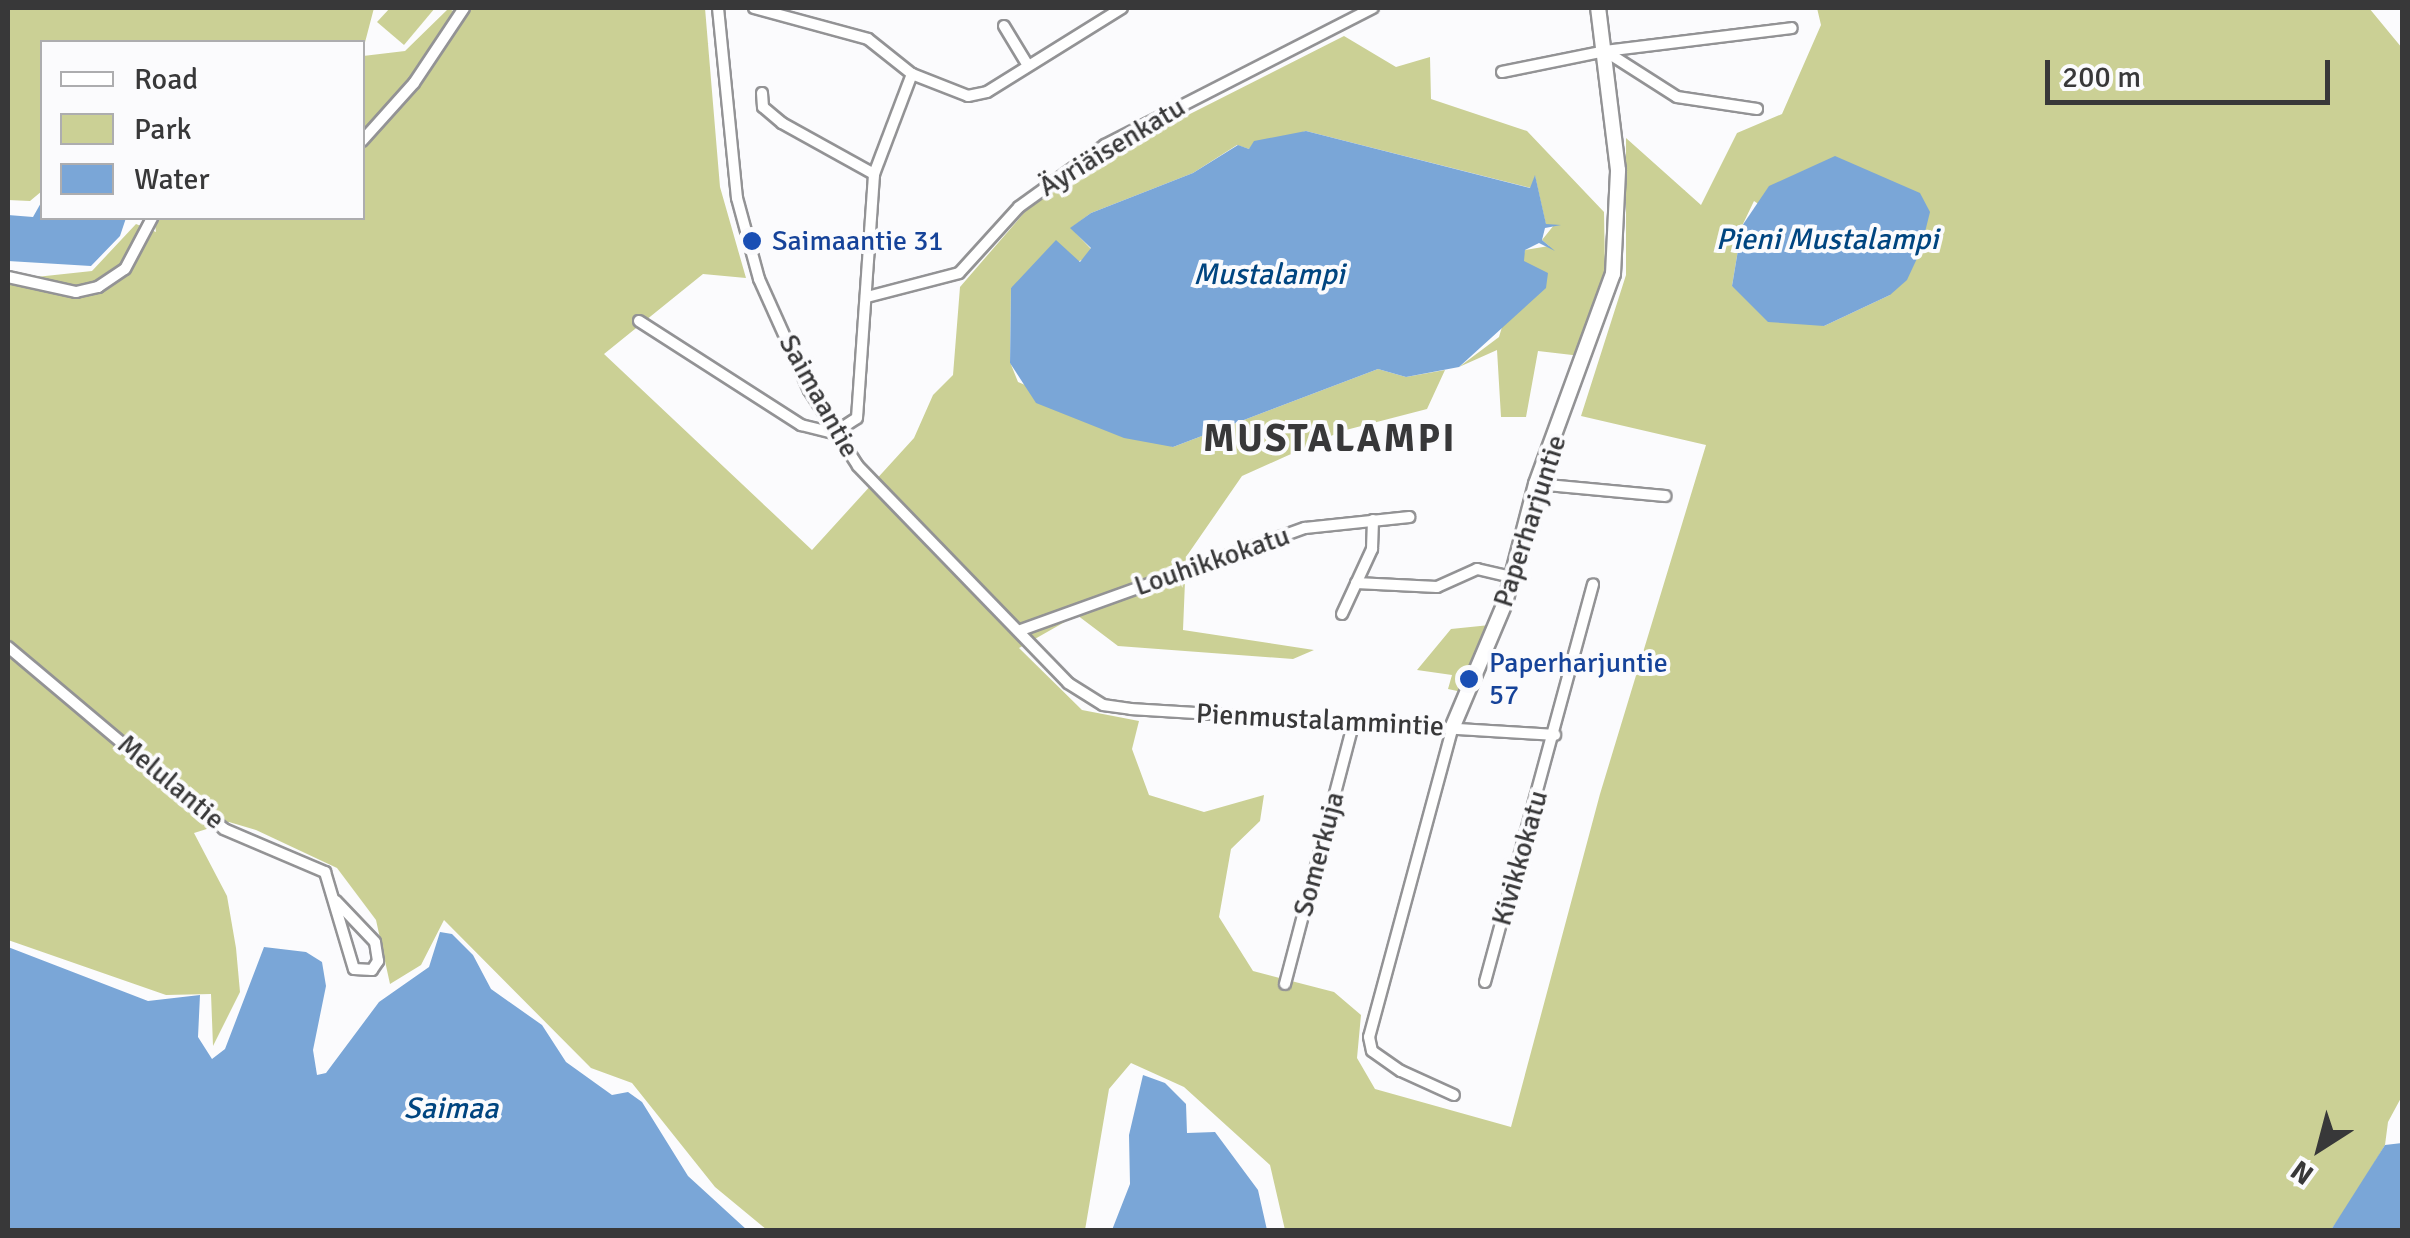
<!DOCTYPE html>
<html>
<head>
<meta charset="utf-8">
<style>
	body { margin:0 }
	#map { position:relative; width:2410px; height:1238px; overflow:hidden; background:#fbfbfd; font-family:Signika,sans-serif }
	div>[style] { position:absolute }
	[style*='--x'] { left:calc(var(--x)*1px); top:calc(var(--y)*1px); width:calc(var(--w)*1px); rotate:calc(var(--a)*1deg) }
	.green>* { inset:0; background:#cbd095 }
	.water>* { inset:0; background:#7aa6d7 }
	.roads { filter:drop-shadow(2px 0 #939395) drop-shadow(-2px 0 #939395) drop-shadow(0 2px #939395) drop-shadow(0 -2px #939395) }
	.street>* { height:10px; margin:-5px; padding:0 5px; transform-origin:5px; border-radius:5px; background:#fff }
	.secondary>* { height:14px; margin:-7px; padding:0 7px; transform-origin:7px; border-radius:7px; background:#fff }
	.dots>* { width:28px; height:28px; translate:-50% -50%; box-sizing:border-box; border:5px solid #fbfbfd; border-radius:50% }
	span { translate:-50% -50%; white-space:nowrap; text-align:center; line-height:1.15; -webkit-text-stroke:8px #fbfbfd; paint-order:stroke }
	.street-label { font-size:28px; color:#383839 }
	.transit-label { font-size:28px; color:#164399 }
	.left { translate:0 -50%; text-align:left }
	.water-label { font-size:30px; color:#004580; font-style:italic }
	.district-label { font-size:38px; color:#383839; font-weight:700; letter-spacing:2.5px }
	.frame { position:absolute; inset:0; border:10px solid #383839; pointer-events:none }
	.legend { position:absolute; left:40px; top:40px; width:325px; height:180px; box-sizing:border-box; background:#fbfbfd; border:2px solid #adadaf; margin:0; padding:12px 18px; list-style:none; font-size:30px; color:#383839 }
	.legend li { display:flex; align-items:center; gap:20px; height:50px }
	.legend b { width:50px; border:2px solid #adadaf }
	.north { position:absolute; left:2270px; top:1098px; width:100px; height:100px; -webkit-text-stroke:8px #fbfbfd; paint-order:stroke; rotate:216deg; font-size:28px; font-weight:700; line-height:40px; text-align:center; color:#383839 }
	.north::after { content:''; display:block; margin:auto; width:35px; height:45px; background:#383839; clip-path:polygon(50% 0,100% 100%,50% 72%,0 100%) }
	.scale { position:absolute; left:2045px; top:60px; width:285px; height:45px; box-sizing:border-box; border:5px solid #383839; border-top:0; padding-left:12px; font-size:30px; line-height:35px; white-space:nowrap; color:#383839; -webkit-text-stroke:8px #fbfbfd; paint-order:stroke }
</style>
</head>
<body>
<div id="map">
	<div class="green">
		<div style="clip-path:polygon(8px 8px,374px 8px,363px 50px,362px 42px,42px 42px,42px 191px,30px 201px,8px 200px)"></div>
		<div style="clip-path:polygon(390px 8px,435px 8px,404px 45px,377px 22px)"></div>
		<div style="clip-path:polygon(evenodd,470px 8px,705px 8px,720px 187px,746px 278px,703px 274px,604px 354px,812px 550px,914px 438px,933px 395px,953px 375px,960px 287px,1030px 206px,1099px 160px,1344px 36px,1396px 67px,1430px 57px,1431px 99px,1527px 131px,1604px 212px,1605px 272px,1581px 356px,1538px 351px,1526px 417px,1501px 417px,1497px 350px,1459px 367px,1499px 337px,1525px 250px,1549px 246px,1542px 240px,1554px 225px,1546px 225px,1535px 176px,1531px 188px,1306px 131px,1249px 149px,1237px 145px,1193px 173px,1091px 213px,1071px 228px,1091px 249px,1087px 258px,1011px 288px,1010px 362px,1018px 382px,1173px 447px,1378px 369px,1406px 377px,1445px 370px,1427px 409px,1342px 431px,1242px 476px,1186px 557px,1183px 630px,1314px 650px,1293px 659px,1118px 646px,1077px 615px,1019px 648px,1082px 710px,1139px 721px,1132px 749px,1149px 795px,1204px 812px,1264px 795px,1260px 821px,1231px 849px,1219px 917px,1253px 971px,1334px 992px,1361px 1015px,1357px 1058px,1375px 1089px,1511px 1127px,1600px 794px,1706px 445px,1581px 416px,1626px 275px,1626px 138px,1701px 205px,1737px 133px,1782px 114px,1821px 25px,1817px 8px,2369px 8px,2402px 48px,2402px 1096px,2388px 1122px,2385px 1145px,2352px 1200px,2331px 1230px,1285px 1230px,1270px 1165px,1184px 1087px,1131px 1063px,1109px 1089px,1085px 1230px,767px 1230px,715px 1187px,632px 1083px,591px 1068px,444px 920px,421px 965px,390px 984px,376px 920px,337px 868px,256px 830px,229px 822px,194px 833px,227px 896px,236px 948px,240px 992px,213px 1046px,211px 994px,166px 995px,8px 940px,8px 280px,92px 271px,136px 224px,156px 232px,154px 218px,362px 218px,363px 56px,405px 51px,448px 9px,466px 15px,470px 8px,1754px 201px,1890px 295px,1824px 326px,1732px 286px,1742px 226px,1754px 201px)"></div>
		<div style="clip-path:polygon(1490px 625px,1462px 692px,1448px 689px,1452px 675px,1417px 670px,1451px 629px)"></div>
	</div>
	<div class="water">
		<div style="clip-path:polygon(1306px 131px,1530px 188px,1535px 175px,1546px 224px,1561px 225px,1545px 228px,1542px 240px,1555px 251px,1539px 243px,1525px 250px,1524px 261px,1548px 273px,1546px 288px,1459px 367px,1406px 377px,1378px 369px,1173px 447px,1124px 438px,1036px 403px,1010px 363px,1011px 288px,1056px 240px,1080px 262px,1091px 248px,1070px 228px,1091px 213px,1193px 173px,1238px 145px,1249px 149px,1254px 141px)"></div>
		<div style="clip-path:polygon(1835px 156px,1920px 193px,1930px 212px,1920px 252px,1907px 280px,1890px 295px,1824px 326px,1768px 322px,1732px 286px,1742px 226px,1769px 186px)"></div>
		<div style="clip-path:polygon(42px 201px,42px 218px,126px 218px,120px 236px,91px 266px,8px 261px,8px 215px,33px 217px)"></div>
		<div style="clip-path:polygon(440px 932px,452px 934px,473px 955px,491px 989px,542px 1025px,566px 1062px,612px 1095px,628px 1092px,642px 1102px,688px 1176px,747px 1230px,8px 1230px,8px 947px,148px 1001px,200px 995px,198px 1037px,212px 1059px,225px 1049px,264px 947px,306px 952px,322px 962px,326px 986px,313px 1050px,317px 1075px,326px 1073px,379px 1002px,429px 967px)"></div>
		<div style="clip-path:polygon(1143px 1075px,1165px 1083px,1186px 1104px,1187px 1133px,1215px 1132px,1258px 1190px,1267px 1230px,1112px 1230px,1130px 1184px,1129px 1135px)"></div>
		<div style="clip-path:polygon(2402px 1143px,2402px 1230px,2331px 1230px,2385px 1145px)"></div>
	</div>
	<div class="roads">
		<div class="street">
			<div style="--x:718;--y:8;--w:191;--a:84.3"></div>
			<div style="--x:737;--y:198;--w:84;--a:74.8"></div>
			<div style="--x:759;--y:279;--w:122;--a:65.8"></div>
			<div style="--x:809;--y:390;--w:90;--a:57.2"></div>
			<div style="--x:858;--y:466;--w:302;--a:45.9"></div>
			<div style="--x:1068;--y:683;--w:41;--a:32.2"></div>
			<div style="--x:1103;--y:705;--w:28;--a:8"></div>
			<div style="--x:1131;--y:709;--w:425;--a:3.5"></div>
			<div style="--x:754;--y:8;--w:118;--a:15.2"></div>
			<div style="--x:868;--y:39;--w:56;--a:38.5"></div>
			<div style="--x:912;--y:74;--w:60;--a:21.4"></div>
			<div style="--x:968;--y:96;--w:19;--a:-12"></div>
			<div style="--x:987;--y:92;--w:159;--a:-31.9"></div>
			<div style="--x:1004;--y:26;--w:44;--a:58.8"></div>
			<div style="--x:1605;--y:51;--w:85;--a:32.6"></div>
			<div style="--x:1677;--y:97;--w:81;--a:8.5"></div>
			<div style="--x:1502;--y:72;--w:105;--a:-11.5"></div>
			<div style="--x:1605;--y:51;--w:188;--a:-7"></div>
			<div style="--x:762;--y:93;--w:14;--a:86"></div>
			<div style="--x:763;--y:107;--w:25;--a:40"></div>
			<div style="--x:782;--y:123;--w:105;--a:29"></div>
			<div style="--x:362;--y:141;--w:78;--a:-48.1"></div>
			<div style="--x:414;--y:83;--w:90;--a:-56.3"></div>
			<div style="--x:8;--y:277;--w:70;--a:12.4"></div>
			<div style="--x:76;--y:292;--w:23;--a:-13"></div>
			<div style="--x:98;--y:287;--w:32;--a:-34"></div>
			<div style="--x:125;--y:269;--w:58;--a:-62.1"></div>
			<div style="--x:867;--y:297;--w:95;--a:-14.6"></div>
			<div style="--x:959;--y:273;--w:89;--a:-47.7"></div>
			<div style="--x:1019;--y:207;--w:106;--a:-35.8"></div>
			<div style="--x:1105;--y:145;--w:301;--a:-27.1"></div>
			<div style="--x:639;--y:321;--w:193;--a:32.7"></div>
			<div style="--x:801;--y:425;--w:34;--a:14"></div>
			<div style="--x:834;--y:433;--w:27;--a:-33"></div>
			<div style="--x:857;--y:418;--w:245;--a:-86"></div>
			<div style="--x:874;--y:174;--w:107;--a:-69.2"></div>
			<div style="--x:1536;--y:484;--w:130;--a:5.3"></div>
			<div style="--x:1356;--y:583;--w:81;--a:2.8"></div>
			<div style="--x:1437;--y:587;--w:44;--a:-24.2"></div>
			<div style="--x:1477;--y:569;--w:37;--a:13"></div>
			<div style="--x:1342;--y:614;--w:72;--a:-65.2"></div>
			<div style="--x:1372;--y:549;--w:29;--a:-88"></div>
			<div style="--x:1021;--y:630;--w:302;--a:-19.8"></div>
			<div style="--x:1305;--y:528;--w:105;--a:-6"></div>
			<div style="--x:8;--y:647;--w:282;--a:40.1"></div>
			<div style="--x:224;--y:829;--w:110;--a:23.1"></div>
			<div style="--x:325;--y:872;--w:101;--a:73.4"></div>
			<div style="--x:354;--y:969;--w:18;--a:3"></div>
			<div style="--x:372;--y:970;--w:11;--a:-56"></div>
			<div style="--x:378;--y:961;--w:19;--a:-99"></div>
			<div style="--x:375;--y:942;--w:57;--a:-133.6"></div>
			<div style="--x:1453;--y:726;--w:322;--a:105.1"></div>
			<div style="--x:1369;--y:1037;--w:14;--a:78"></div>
			<div style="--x:1372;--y:1051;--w:35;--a:35"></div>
			<div style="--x:1401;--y:1071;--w:58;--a:24.4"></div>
			<div style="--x:1485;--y:982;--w:412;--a:-74.8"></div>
			<div style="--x:1285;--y:984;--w:269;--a:-75.3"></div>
		</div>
		<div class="secondary">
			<div style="--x:1453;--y:726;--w:134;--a:-67.1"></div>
			<div style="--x:1505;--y:603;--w:123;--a:-75.4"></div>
			<div style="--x:1536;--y:484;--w:224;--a:-69.9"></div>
			<div style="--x:1613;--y:274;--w:104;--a:-87.2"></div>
			<div style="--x:1618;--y:170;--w:163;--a:-97"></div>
		</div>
	</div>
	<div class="dots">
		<div style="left:752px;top:241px;background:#1a4fb4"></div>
		<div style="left:1469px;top:679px;background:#1a4fb4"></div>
	</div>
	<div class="street-label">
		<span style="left:1112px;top:147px;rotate:-31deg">Äyriäisenkatu</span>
		<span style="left:819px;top:396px;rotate:61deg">Saimaantie</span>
		<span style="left:1530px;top:521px;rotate:-72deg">Paperharjuntie</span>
		<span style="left:1212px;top:561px;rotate:-19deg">Louhikkokatu</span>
		<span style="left:1320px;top:720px;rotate:3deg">Pienmustalammintie</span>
		<span style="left:171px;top:782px;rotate:40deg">Melulantie</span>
		<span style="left:1319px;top:854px;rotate:-75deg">Somerkuja</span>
		<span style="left:1520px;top:858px;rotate:-74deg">Kivikkokatu</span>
	</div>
	<div class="transit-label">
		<span class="left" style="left:772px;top:241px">Saimaantie 31</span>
		<span class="left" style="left:1489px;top:679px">Paperharjuntie<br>57</span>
	</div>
	<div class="water-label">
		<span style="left:1827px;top:240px">Pieni Mustalampi</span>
		<span style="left:1269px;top:275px">Mustalampi</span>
		<span style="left:451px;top:1109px">Saimaa</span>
	</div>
	<div class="district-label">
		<span style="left:1330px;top:439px">MUSTALAMPI</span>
	</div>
	<div class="frame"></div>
	<ul class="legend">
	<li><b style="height:12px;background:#fff"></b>Road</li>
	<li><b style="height:28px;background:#cbd095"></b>Park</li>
	<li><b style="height:28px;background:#7aa6d7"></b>Water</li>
	</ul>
	<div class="north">N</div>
	<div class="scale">200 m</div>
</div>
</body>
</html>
